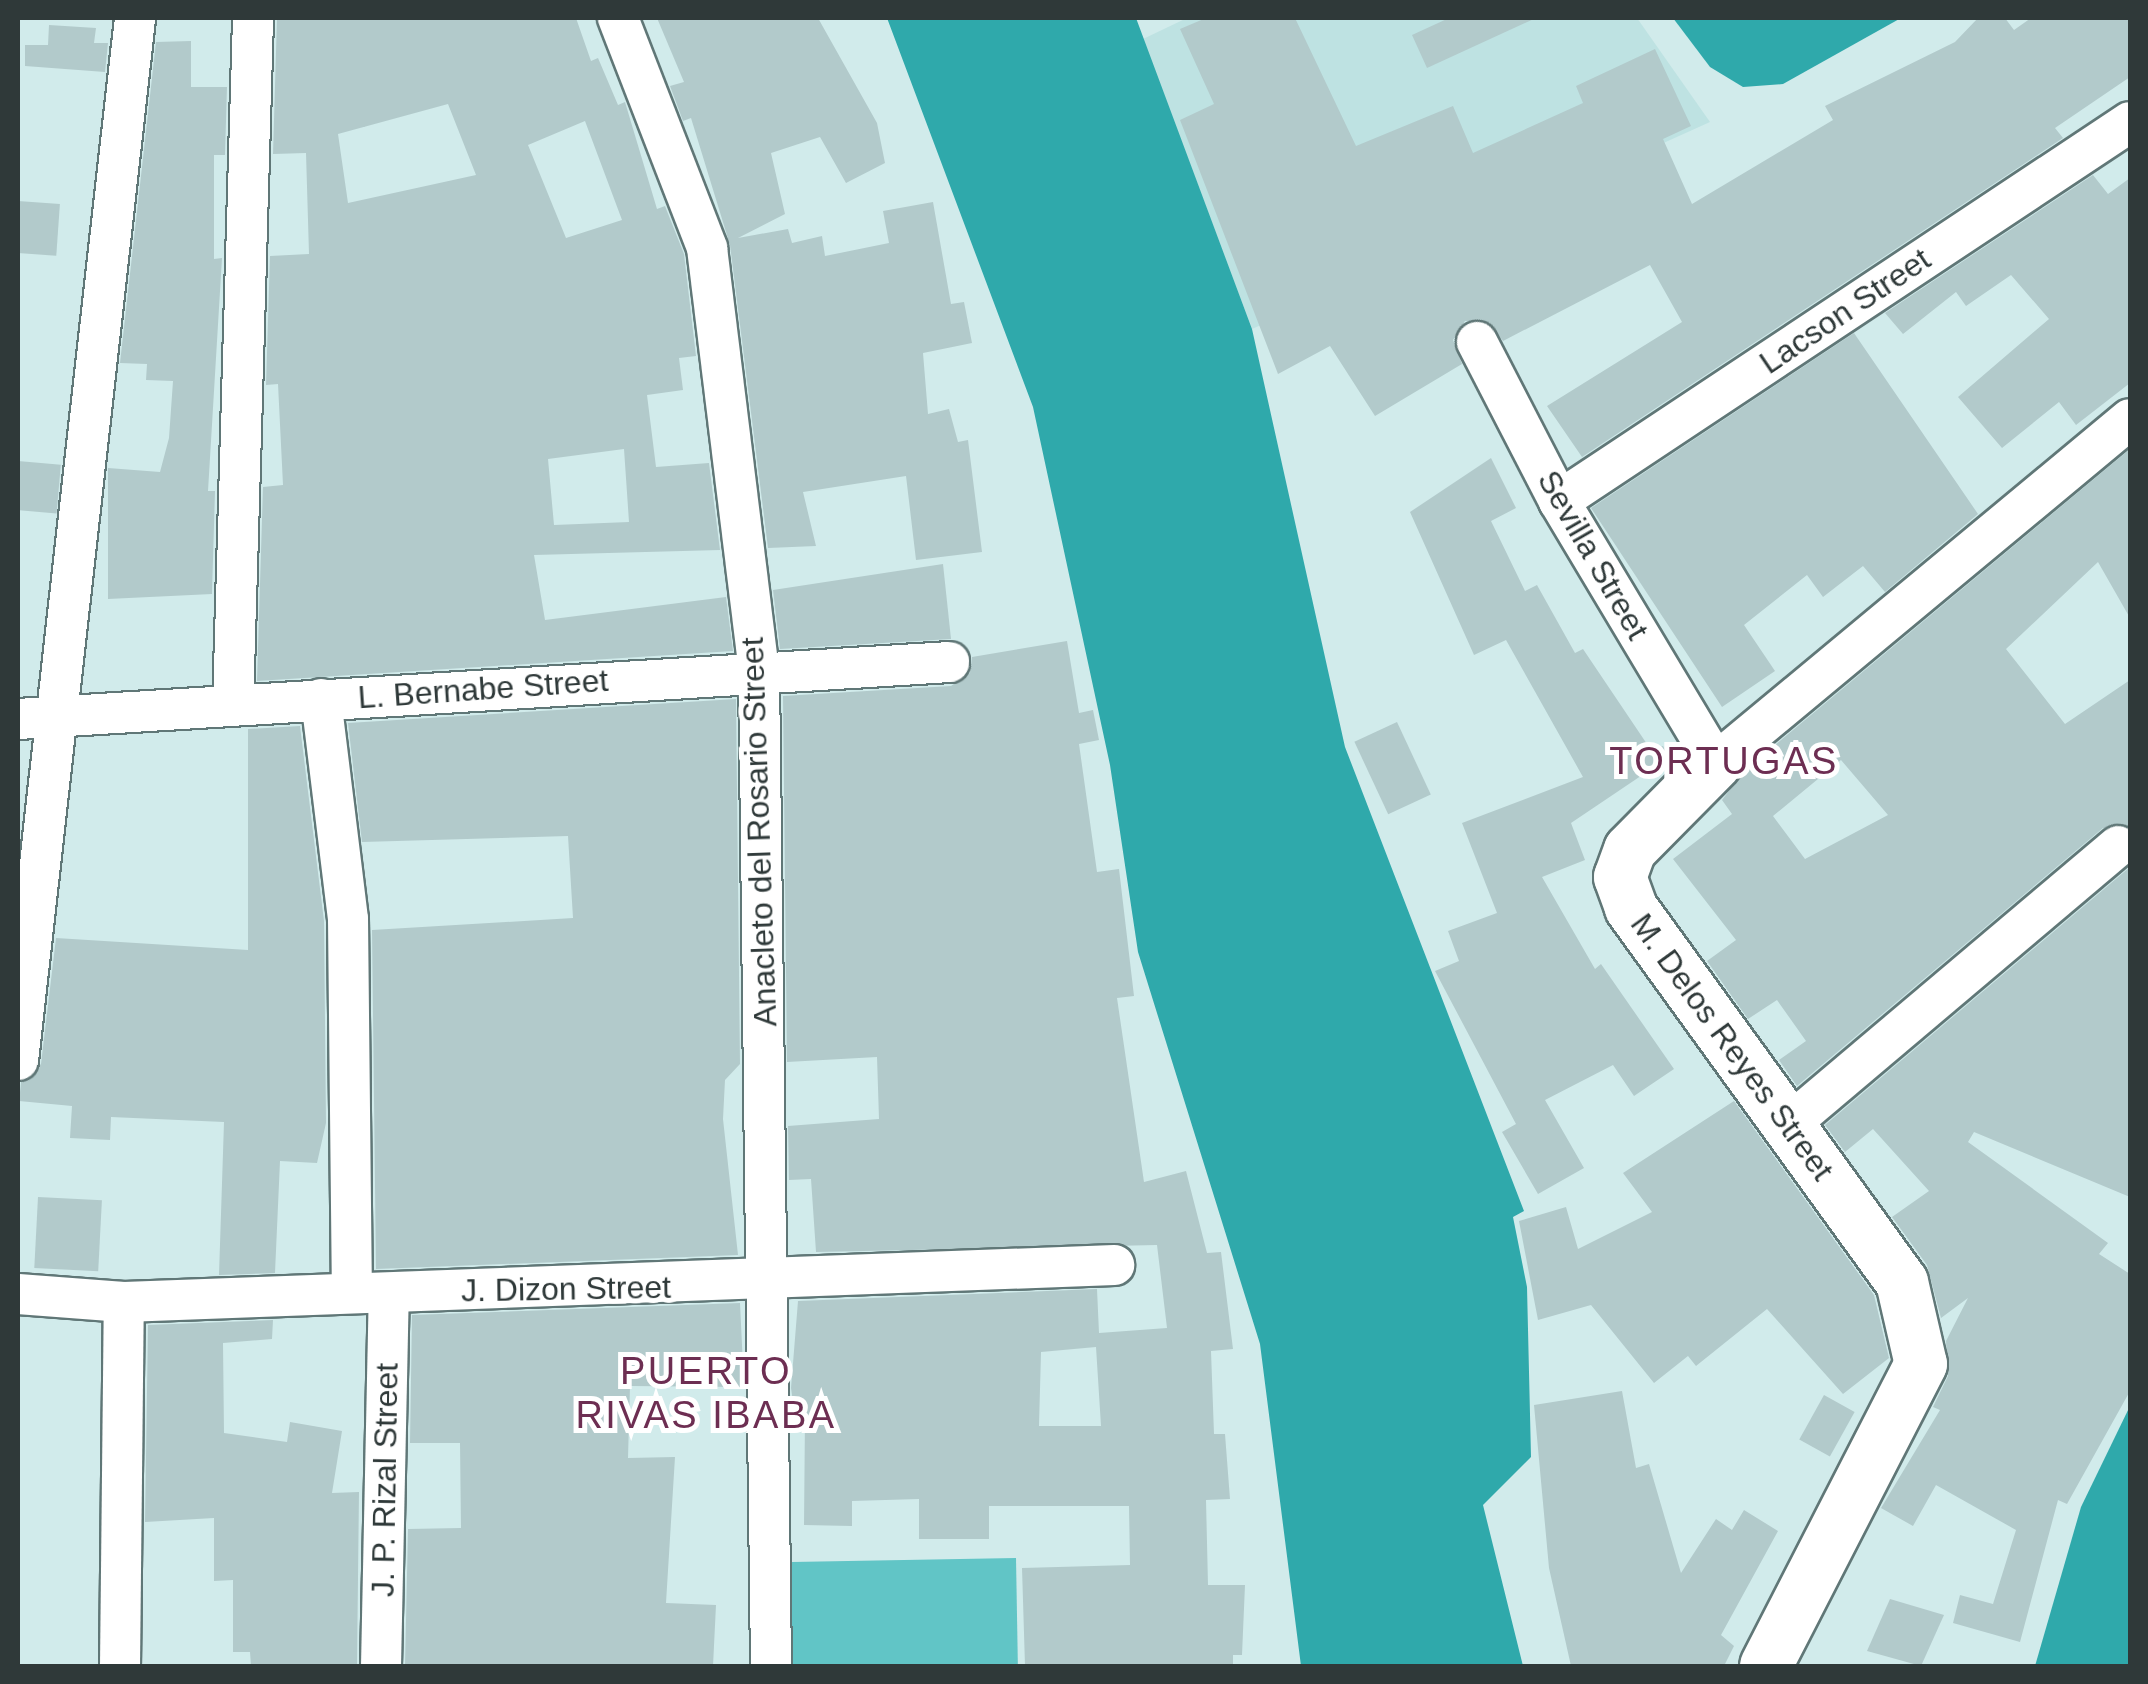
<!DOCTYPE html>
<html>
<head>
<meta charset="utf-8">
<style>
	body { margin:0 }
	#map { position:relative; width:2148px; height:1684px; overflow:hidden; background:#d1ebeb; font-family:Helvetica,sans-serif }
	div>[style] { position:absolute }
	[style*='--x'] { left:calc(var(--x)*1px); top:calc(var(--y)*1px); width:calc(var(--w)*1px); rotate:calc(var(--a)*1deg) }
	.built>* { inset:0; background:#bee2e2 }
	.green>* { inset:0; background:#61c5c6; transform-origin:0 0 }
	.water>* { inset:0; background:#2fa9ab }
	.building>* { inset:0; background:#b2cacb; transform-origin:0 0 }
	.roads { filter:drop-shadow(2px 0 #607777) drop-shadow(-2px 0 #607777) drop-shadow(0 2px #607777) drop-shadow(0 -2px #607777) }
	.minor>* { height:40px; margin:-20px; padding:0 20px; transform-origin:20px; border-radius:20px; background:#fff }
	.tertiary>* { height:52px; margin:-26px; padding:0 26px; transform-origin:26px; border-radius:26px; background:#fff }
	span { translate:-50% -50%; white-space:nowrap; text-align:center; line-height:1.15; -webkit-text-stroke:10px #fff; paint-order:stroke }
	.street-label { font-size:32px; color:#2f3939 }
	.quarter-label { font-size:38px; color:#6d2e52; letter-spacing:2.5px }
	.frame { position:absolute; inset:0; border:20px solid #2f3939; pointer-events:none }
</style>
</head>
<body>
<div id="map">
	<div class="built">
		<div style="clip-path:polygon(1187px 18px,1637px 18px,1710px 122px,1252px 329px,1143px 39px)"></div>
	</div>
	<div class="green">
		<div style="left:1016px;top:1558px;width:108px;height:238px;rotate:89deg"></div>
	</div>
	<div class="water">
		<div style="clip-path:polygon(887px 18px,1136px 18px,1252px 329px,1345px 747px,1524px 1211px,1513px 1217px,1527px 1287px,1531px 1457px,1483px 1505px,1523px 1666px,1301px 1666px,1260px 1344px,1138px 952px,1110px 765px,1033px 407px)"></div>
		<div style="clip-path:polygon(1673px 18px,1901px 18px,1783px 84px,1743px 87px,1710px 67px)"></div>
		<div style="clip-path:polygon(2130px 1406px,2130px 1666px,2035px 1666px,2081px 1507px)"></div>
	</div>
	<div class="building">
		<div style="clip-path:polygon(evenodd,277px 18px,576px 18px,591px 61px,598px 58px,618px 105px,625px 102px,657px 209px,665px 206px,684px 254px,696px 356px,679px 358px,683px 390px,647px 395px,656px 467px,709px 463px,720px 550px,534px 555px,545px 620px,726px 597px,733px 651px,257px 681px,263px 487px,283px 485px,278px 384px,266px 385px,270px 256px,309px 254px,306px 153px,273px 154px,277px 18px,448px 104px,476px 175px,348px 203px,338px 134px,448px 104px,277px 18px,585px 121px,622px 220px,566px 238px,528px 145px,585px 121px,277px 18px,624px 449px,629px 522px,554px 525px,548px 459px,624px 449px)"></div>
		<div style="clip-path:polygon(657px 18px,818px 18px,877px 123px,885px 163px,846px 183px,820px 137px,771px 153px,785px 214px,738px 238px,788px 229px,792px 243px,822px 236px,825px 256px,889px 243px,883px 211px,933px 202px,951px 304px,964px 302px,972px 343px,923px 353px,928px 414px,949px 409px,958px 442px,968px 440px,982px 552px,916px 560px,906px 476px,803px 492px,816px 546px,768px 548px,730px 245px,691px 118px,683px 121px,670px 86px,684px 82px)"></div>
		<div style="clip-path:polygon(1206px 18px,1295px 18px,1356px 146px,1453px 106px,1473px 153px,1583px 103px,1576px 86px,1655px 49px,1691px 126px,1663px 139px,1692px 204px,1833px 120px,1825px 106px,1955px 42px,1978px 18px,2005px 18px,2014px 30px,2031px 18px,2130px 18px,2130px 77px,2055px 128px,2063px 138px,1582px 457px,1547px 406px,1682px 322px,1650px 265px,1503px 341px,1489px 322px,1465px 321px,1453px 340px,1462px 364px,1375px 416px,1330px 346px,1278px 374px,1180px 120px,1214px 104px,1180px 29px)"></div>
		<div style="clip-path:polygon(1449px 18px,1536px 18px,1427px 68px,1412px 35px)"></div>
		<div style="clip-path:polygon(49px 25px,96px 28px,94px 43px,108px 43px,105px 72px,25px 66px,25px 45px,48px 45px)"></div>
		<div style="clip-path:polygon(191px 41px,191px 87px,227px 87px,225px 155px,214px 155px,214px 259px,222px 258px,208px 491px,215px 491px,212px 594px,108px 599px,108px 468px,160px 472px,169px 438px,173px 381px,146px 380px,147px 364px,120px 363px,156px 42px)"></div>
		<div style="clip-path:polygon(2093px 175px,2108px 194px,2130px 178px,2130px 383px,2076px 425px,2059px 402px,2002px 448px,1958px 397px,2049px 319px,2011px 275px,1966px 306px,1956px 292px,1903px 334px,1885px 313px)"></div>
		<div style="left:18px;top:201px;width:42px;height:52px;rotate:4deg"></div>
		<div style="clip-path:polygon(1854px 333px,1978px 514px,1885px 592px,1863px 566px,1823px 597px,1807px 575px,1744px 625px,1775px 671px,1722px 707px,1591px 508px)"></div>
		<div style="clip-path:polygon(evenodd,2130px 449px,2130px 618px,2098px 562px,2006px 649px,2065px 724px,2130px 680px,2130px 827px,2103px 828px,1797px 1086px,1779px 1060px,1806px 1041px,1777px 1000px,1748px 1019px,1707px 961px,1736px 940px,1673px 859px,1732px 814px,1722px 800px,1745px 770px,2130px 449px,1841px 760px,1888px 815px,1805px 859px,1773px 816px,1841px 760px)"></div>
		<div style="clip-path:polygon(1491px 458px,1516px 508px,1491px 521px,1525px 591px,1537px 585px,1575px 653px,1583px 649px,1651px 750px,1663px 746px,1669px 757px,1571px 823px,1585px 860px,1542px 877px,1595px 969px,1601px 964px,1674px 1069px,1634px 1096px,1613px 1065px,1545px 1100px,1584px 1168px,1538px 1194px,1502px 1132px,1516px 1124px,1435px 971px,1459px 961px,1448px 931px,1497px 913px,1462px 823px,1583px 777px,1506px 640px,1474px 655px,1410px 512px)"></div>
		<div style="left:18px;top:461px;width:43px;height:49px;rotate:5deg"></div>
		<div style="clip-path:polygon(943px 564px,951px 639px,780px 649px,773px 590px)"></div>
		<div style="clip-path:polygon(evenodd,1067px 641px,1079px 713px,1093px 710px,1099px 740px,1079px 744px,1097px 872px,1119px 869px,1134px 996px,1117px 998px,1144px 1182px,1186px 1171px,1207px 1253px,1221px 1252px,1233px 1349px,1211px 1351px,1214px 1434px,1225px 1434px,1230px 1499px,1206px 1500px,1208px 1585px,1245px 1585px,1242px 1655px,1233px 1655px,1233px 1666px,1025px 1666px,1022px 1568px,1130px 1565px,1129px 1506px,989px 1506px,989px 1539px,919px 1539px,919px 1499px,852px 1501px,852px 1526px,804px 1525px,805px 1416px,795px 1416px,791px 1388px,798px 1301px,1097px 1289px,1099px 1333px,1167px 1328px,1157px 1245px,816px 1252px,811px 1179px,789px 1180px,788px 1126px,879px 1119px,877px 1057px,787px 1062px,783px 696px,951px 686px,970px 673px,972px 657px,1067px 641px,1096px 1347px,1101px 1426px,1039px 1426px,1041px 1352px,1096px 1347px)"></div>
		<div style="clip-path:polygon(736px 699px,740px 1064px,725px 1080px,723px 1119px,738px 1255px,376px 1269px,372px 930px,573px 918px,568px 836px,362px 842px,348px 723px)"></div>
		<div style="left:1397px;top:722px;width:80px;height:47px;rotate:65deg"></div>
		<div style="clip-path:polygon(300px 726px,324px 921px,326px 1123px,317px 1163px,280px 1161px,275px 1273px,219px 1275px,224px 1122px,111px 1117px,110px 1140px,70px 1138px,72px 1106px,19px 1101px,21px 1083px,41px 1064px,56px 938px,248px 950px,248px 729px)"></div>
		<div style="clip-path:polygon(2130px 867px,2130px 1197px,1974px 1132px,1968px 1142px,2108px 1243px,2099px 1254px,2130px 1274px,2130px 1391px,2067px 1504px,2058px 1500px,2020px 1642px,1953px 1623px,1960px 1595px,1993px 1604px,2016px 1530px,1936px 1485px,1913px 1526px,1881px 1508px,1940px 1410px,1933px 1407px,1948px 1376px,1946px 1341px,1968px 1298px,1941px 1318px,1927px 1265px,1892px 1217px,1929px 1191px,1873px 1129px,1845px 1152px,1825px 1125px)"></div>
		<div style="clip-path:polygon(1734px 1101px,1874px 1295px,1889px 1358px,1843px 1394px,1767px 1309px,1696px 1366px,1688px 1356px,1654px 1383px,1591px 1305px,1538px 1320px,1519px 1221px,1566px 1207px,1578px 1249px,1652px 1212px,1623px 1173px)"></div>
		<div style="left:38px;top:1197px;width:64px;height:71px;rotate:3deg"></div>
		<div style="clip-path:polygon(740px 1303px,744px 1387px,630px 1386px,628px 1458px,675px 1457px,666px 1603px,716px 1605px,713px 1666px,405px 1666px,408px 1529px,461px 1528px,460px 1443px,410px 1443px,412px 1315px)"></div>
		<div style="clip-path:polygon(273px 1320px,272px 1339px,223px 1343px,224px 1433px,287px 1442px,290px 1422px,342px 1431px,332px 1493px,359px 1492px,357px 1666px,251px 1666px,250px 1652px,233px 1652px,233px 1580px,214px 1581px,214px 1518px,145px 1522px,148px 1325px)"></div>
		<div style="clip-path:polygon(1622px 1391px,1636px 1468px,1649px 1464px,1681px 1573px,1716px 1519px,1732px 1530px,1744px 1510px,1778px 1531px,1721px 1635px,1734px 1646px,1724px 1666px,1571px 1666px,1549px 1568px,1534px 1405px)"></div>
		<div style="left:1824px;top:1395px;width:35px;height:51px;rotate:29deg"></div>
		<div style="clip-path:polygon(1890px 1599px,1944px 1615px,1921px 1666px,1867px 1651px)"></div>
	</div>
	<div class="roads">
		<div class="minor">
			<div style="--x:618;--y:18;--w:247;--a:68.8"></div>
			<div style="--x:707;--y:248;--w:427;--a:83"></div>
			<div style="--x:759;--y:672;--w:994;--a:89.31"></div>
			<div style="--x:1477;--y:342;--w:179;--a:62.7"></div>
			<div style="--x:1559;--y:501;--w:305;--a:59.1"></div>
			<div style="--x:1716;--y:763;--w:538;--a:-39.72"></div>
			<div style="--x:1559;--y:501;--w:685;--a:-33.57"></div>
			<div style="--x:321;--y:699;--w:222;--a:83"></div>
			<div style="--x:348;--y:919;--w:372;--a:89.4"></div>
			<div style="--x:233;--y:705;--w:687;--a:-88.33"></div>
			<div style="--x:18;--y:719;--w:933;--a:-3.5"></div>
			<div style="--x:18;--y:1060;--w:1049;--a:-83.59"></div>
			<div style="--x:1788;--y:1125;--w:432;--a:-40.2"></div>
			<div style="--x:18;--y:1294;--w:106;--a:4.3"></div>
			<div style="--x:124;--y:1302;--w:991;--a:-2.14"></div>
			<div style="--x:120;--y:1666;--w:364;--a:-89.4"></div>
			<div style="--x:381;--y:1666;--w:373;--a:-88.8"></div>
		</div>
		<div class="tertiary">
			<div style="--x:1716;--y:763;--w:122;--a:134.7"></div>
			<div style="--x:1630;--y:850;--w:29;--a:110"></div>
			<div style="--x:1620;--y:877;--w:33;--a:70"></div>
			<div style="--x:1631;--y:908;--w:462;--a:54.1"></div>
			<div style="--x:1902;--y:1282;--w:84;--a:77"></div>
			<div style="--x:1921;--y:1364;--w:339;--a:117.2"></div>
		</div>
	</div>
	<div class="street-label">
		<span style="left:1845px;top:311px;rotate:-34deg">Lacson Street</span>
		<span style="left:1593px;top:555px;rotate:60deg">Sevilla Street</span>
		<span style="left:483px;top:689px;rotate:-4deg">L. Bernabe Street</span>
		<span style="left:759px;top:832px;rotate:-92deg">Anacleto del Rosario Street</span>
		<span style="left:1732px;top:1047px;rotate:54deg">M. Delos Reyes Street</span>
		<span style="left:566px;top:1289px;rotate:-1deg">J. Dizon Street</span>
		<span style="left:385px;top:1480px;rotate:-89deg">J. P. Rizal Street</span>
	</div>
	<div class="quarter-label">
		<span style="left:1724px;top:762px">TORTUGAS</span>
		<span style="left:706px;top:1394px">PUERTO<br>RIVAS IBABA</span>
	</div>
	<div class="frame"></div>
</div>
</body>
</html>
